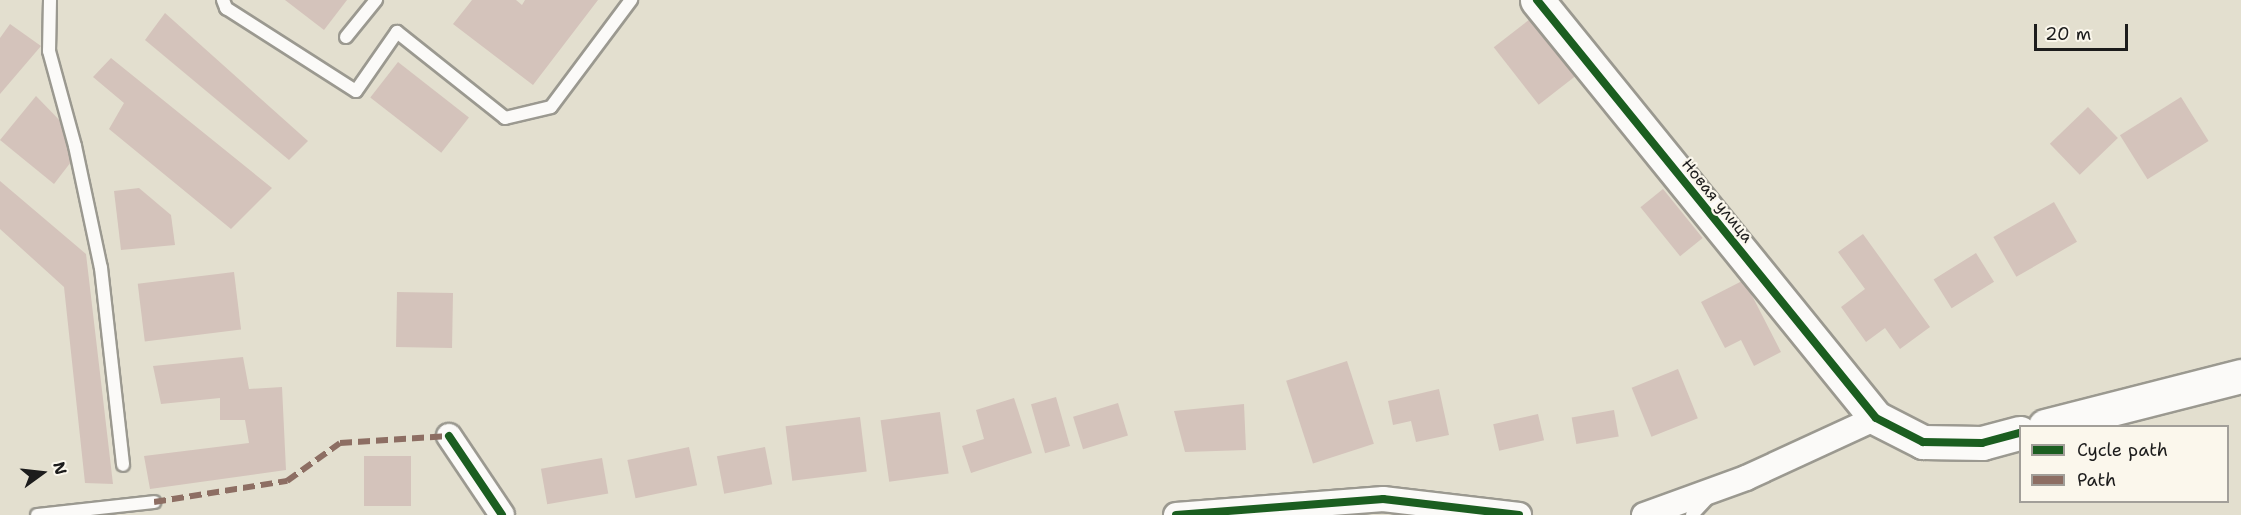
<!DOCTYPE html>
<html>
<head>
<meta charset="utf-8">
<style>
	body { margin:0 }
	#map { position:relative; width:2241px; height:515px; overflow:hidden; background:#e3dfcf; font-family:"Shantell Sans",sans-serif }
	div>[style] { position:absolute }
	[style*='--x'] { left:calc(var(--x)*1px); top:calc(var(--y)*1px); width:calc(var(--w)*1px); rotate:calc(var(--a)*1deg) }
	.building>* { inset:0; background:#d4c3bb; transform-origin:0 0 }
	.roads { filter:drop-shadow(2px 0 #9b9990) drop-shadow(-2px 0 #9b9990) drop-shadow(0 2px #9b9990) drop-shadow(0 -2px #9b9990) }
	.lane>* { height:12px; margin:-6px; padding:0 6px; transform-origin:6px; border-radius:6px; background:#fbfaf8 }
	.street>* { height:24px; margin:-12px; padding:0 12px; transform-origin:12px; border-radius:12px; background:#fbfaf8 }
	.secondary>* { height:33px; margin:-16.5px; padding:0 16.5px; transform-origin:16.5px; border-radius:16.5px; background:#fbfaf8 }
	.quiet>* { height:6px; margin-top:-3px; transform-origin:0; background:repeating-linear-gradient(90deg,#8d6e63 0 12px,transparent 0 18px) }
	.cycleway>* { height:8px; margin:-4px; padding:0 4px; transform-origin:4px; border-radius:4px; background:#1b5e20 }
	span { translate:-50% -50%; white-space:nowrap; text-align:center; line-height:1.15; -webkit-text-stroke:4.5px #fbf7ec; paint-order:stroke }
	.street-label { font-size:16px; color:#1c1c1c }
	.legend { position:absolute; left:2019px; top:425px; width:210px; height:78px; box-sizing:border-box; background:#fbf7ec; border:2px solid #a29f99; margin:0; padding:8px 10px; list-style:none; font-size:18px; color:#1c1c1c }
	.legend li { display:flex; align-items:center; gap:12px; height:30px }
	.legend b { width:30px; border:2px solid #a29f99 }
	.north { position:absolute; left:12px; top:443px; width:60px; height:60px; -webkit-text-stroke:4px #fbf7ec; paint-order:stroke; rotate:75deg; font-size:16px; font-weight:700; line-height:24px; text-align:center; color:#1c1c1c }
	.north::after { content:''; display:block; margin:auto; width:21px; height:27px; background:#1c1c1c; clip-path:polygon(50% 0,100% 100%,50% 72%,0 100%) }
	.scale { position:absolute; left:2034px; top:24px; width:94px; height:27px; box-sizing:border-box; border:3px solid #1c1c1c; border-top:0; padding-left:8px; font-size:18px; line-height:21px; white-space:nowrap; color:#1c1c1c; -webkit-text-stroke:4px #fbf7ec; paint-order:stroke }
</style>
</head>
<body>
<div id="map">
	<div class="building">
		<div style="clip-path:polygon(285px 0,347px 0,324px 30px)"></div>
		<div style="clip-path:polygon(472px 0,516px 0,522px 5px,525px 0,598px 0,533px 85px,453px 24px)"></div>
		<div style="clip-path:polygon(165px 13px,308px 141px,289px 160px,145px 40px)"></div>
		<div style="left:1530px;top:19px;width:73px;height:46px;rotate:52deg"></div>
		<div style="clip-path:polygon(10px 24px,41px 46px,0 94px,0 38px)"></div>
		<div style="clip-path:polygon(111px 58px,272px 188px,231px 229px,109px 129px,124px 103px,93px 77px)"></div>
		<div style="left:398px;top:62px;width:90px;height:45px;rotate:38deg"></div>
		<div style="clip-path:polygon(36px 96px,67px 128px,74px 158px,54px 184px,0 140px)"></div>
		<div style="left:2181px;top:97px;width:52px;height:72px;rotate:58deg"></div>
		<div style="left:2088px;top:107px;width:43px;height:53px;rotate:46deg"></div>
		<div style="clip-path:polygon(0 181px,86px 254px,113px 484px,85px 483px,64px 287px,0 229px)"></div>
		<div style="clip-path:polygon(139px 188px,171px 215px,175px 245px,121px 250px,114px 191px)"></div>
		<div style="left:1663px;top:189px;width:63px;height:29px;rotate:51deg"></div>
		<div style="left:2054px;top:202px;width:46px;height:70px;rotate:60deg"></div>
		<div style="clip-path:polygon(1863px 234px,1930px 327px,1900px 349px,1885px 328px,1866px 342px,1841px 307px,1865px 289px,1838px 252px)"></div>
		<div style="left:1976px;top:253px;width:34px;height:50px;rotate:58deg"></div>
		<div style="left:234px;top:272px;width:58px;height:97px;rotate:83deg"></div>
		<div style="clip-path:polygon(1744px 280px,1781px 352px,1754px 366px,1741px 340px,1725px 348px,1701px 302px)"></div>
		<div style="left:397px;top:292px;width:56px;height:55px;rotate:1deg"></div>
		<div style="clip-path:polygon(243px 357px,249px 389px,282px 387px,286px 470px,150px 489px,144px 456px,249px 443px,245px 420px,220px 420px,220px 398px,161px 404px,153px 366px)"></div>
		<div style="left:1347px;top:361px;width:87px;height:64px;rotate:72deg"></div>
		<div style="left:1678px;top:369px;width:53px;height:50px;rotate:68deg"></div>
		<div style="clip-path:polygon(1439px 389px,1449px 435px,1416px 442px,1411px 421px,1393px 425px,1388px 401px)"></div>
		<div style="left:1056px;top:397px;width:51px;height:26px;rotate:74deg"></div>
		<div style="clip-path:polygon(1014px 398px,1032px 453px,971px 473px,962px 446px,984px 439px,976px 410px)"></div>
		<div style="left:1118px;top:403px;width:34px;height:47px;rotate:73deg"></div>
		<div style="clip-path:polygon(1244px 404px,1246px 450px,1185px 452px,1174px 411px)"></div>
		<div style="left:1614px;top:410px;width:27px;height:43px;rotate:80deg"></div>
		<div style="left:940px;top:412px;width:62px;height:60px;rotate:82deg"></div>
		<div style="left:1538px;top:414px;width:27px;height:46px;rotate:77deg"></div>
		<div style="left:860px;top:417px;width:55px;height:75px;rotate:83deg"></div>
		<div style="left:689px;top:447px;width:39px;height:63px;rotate:78deg"></div>
		<div style="left:765px;top:447px;width:38px;height:49px;rotate:79deg"></div>
		<div style="left:411px;top:456px;width:50px;height:47px;rotate:90deg"></div>
		<div style="left:602px;top:458px;width:36px;height:62px;rotate:80deg"></div>
	</div>
	<div class="roads">
		<div class="lane">
			<div style="--x:50;--y:0;--w:51;--a:91.1"></div>
			<div style="--x:49;--y:51;--w:98;--a:74.7"></div>
			<div style="--x:75;--y:146;--w:125;--a:78"></div>
			<div style="--x:101;--y:268;--w:198;--a:83.6"></div>
			<div style="--x:223;--y:0;--w:9;--a:69"></div>
			<div style="--x:226;--y:8;--w:154;--a:32.6"></div>
			<div style="--x:356;--y:91;--w:72;--a:-55.2"></div>
			<div style="--x:397;--y:32;--w:138;--a:38.5"></div>
			<div style="--x:505;--y:118;--w:47;--a:-13.4"></div>
			<div style="--x:551;--y:107;--w:134;--a:-53.2"></div>
			<div style="--x:346;--y:37;--w:48;--a:-51"></div>
			<div style="--x:37;--y:515;--w:118;--a:-6.3"></div>
			<div style="--x:1692;--y:515;--w:25;--a:-47"></div>
		</div>
		<div class="street">
			<div style="--x:449;--y:436;--w:95;--a:56.1"></div>
			<div style="--x:1176;--y:515;--w:208;--a:-4.4"></div>
			<div style="--x:1383;--y:499;--w:137;--a:6.7"></div>
			<div style="--x:1644;--y:515;--w:109;--a:-19.9"></div>
			<div style="--x:1746;--y:478;--w:143;--a:-24.8"></div>
		</div>
		<div class="secondary">
			<div style="--x:1537;--y:0;--w:538;--a:50.96"></div>
			<div style="--x:1876;--y:418;--w:53;--a:27.1"></div>
			<div style="--x:1923;--y:442;--w:59;--a:1"></div>
			<div style="--x:1982;--y:443;--w:39;--a:-15"></div>
			<div style="--x:2045;--y:426;--w:202;--a:-14.3"></div>
		</div>
	</div>
	<div class="quiet">
		<div style="--x:154;--y:502;--w:135;--a:-9"></div>
		<div style="--x:287;--y:481;--w:65;--a:-35.6"></div>
		<div style="--x:340;--y:443;--w:109;--a:-3.7"></div>
	</div>
	<div class="cycleway">
		<div style="--x:1537;--y:0;--w:538;--a:50.96"></div>
		<div style="--x:1876;--y:418;--w:53;--a:27.1"></div>
		<div style="--x:1923;--y:442;--w:59;--a:1"></div>
		<div style="--x:1982;--y:443;--w:39;--a:-15"></div>
		<div style="--x:449;--y:436;--w:95;--a:56.1"></div>
		<div style="--x:1176;--y:515;--w:208;--a:-4.4"></div>
		<div style="--x:1383;--y:499;--w:137;--a:6.7"></div>
	</div>
	<div class="street-label">
		<span style="left:1717px;top:201px;rotate:51deg">Новая улица</span>
	</div>
	<ul class="legend">
	<li><b style="height:8px;background:#1b5e20"></b>Cycle path</li>
	<li><b style="height:8px;background:#8d6e63"></b>Path</li>
	</ul>
	<div class="north">N</div>
	<div class="scale">20 m</div>
</div>
</body>
</html>
